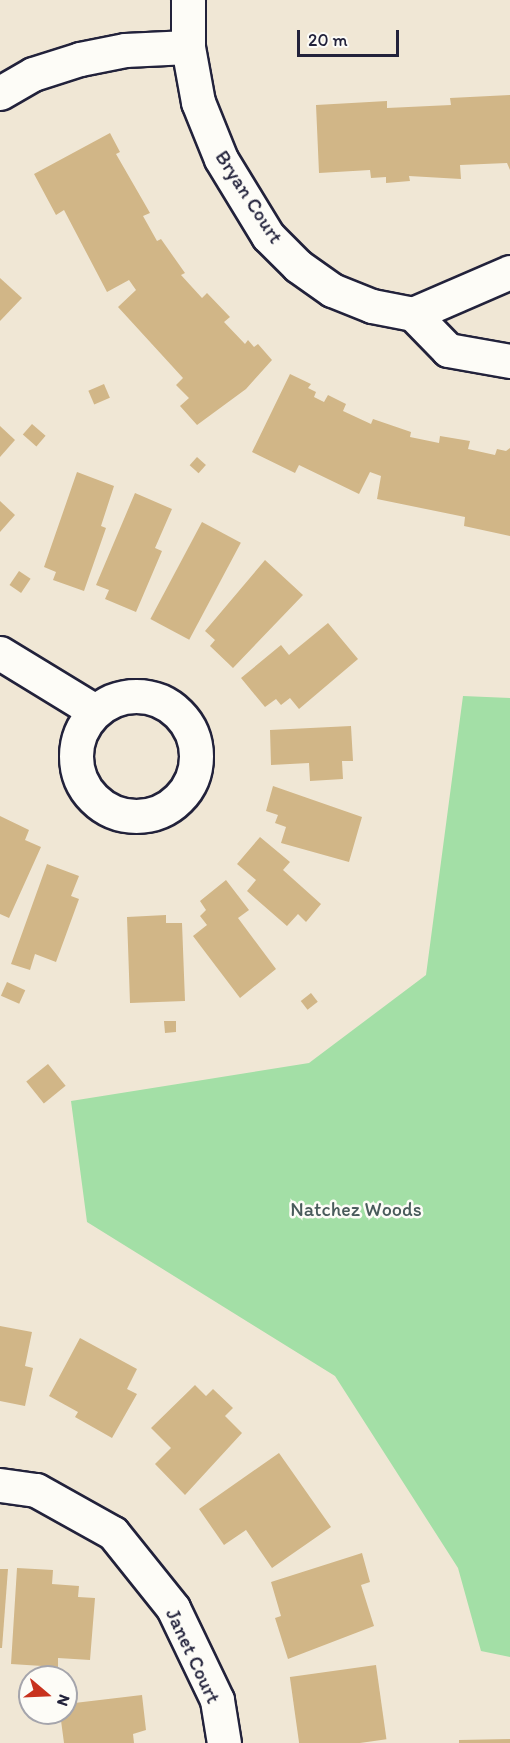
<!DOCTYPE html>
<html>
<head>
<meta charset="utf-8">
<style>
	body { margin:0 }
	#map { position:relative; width:510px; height:1743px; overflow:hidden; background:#f0e7d5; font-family:Itim,sans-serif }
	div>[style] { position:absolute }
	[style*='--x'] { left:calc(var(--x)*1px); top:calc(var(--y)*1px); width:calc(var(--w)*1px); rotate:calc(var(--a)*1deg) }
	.green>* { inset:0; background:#a3dfa6 }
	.building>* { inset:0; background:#d1b687; transform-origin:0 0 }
	.roads { filter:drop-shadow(2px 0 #22223b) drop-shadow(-2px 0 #22223b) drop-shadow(0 2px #22223b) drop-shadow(0 -2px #22223b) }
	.minor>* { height:33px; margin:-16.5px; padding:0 16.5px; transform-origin:16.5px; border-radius:16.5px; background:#fdfcf7 }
	.minor>.ring { margin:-16.5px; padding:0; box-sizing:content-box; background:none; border:33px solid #fdfcf7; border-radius:50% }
	span { translate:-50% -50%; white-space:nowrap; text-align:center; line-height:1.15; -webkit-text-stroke:5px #fdfcf7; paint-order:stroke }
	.street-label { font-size:20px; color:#22223b }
	.park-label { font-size:20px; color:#495b5b }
	.north { position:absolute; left:18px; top:1665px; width:60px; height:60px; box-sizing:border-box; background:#fdfcf7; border:2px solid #a5a5ac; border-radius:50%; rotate:109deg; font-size:16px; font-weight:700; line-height:24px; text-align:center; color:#22223b }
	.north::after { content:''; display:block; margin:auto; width:21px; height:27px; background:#c8321e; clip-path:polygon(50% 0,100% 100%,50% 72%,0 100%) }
	.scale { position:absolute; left:297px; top:30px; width:102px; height:27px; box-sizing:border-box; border:3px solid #22223b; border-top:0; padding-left:8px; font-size:18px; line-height:21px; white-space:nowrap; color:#22223b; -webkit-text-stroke:4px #fdfcf7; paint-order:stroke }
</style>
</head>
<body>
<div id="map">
	<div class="green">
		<div style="clip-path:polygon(463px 696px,510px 698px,510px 1657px,481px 1651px,458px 1568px,335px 1376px,87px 1222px,71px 1101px,309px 1063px,426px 975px)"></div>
	</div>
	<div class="building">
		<div style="clip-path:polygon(510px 95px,510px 170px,507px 163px,460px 165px,461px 179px,409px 176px,410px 181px,386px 183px,386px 177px,371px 178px,370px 170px,319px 173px,316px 105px,387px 101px,387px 108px,451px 105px,450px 98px)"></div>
		<div style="clip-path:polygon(110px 133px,120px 152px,116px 154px,150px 213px,143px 216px,157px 241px,161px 239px,185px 273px,181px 275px,202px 298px,207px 293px,230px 317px,224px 322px,245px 344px,248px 340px,254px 347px,258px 344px,272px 360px,246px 389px,197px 425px,180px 406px,189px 398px,176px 385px,183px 378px,118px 307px,136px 290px,129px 280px,107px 292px,64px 210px,56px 215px,34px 174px)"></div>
		<div style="clip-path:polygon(0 278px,22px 298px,0 321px)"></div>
		<div style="clip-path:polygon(290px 374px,311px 384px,308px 388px,316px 392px,314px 397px,324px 402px,328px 395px,346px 404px,343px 411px,371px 424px,373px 419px,411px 432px,410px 437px,439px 443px,440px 436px,470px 441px,468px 449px,495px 455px,497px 449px,506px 451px,510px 448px,510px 536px,464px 526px,465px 517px,377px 499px,381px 476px,370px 472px,359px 494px,299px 465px,295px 473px,252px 452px)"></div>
		<div style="left:104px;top:384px;width:15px;height:17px;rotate:67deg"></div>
		<div style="left:32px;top:424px;width:18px;height:14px;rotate:41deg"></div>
		<div style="clip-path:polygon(0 426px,15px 440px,0 457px)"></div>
		<div style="left:197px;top:457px;width:12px;height:11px;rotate:42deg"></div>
		<div style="clip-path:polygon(77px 472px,114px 486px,101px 526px,106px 528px,84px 591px,53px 580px,56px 572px,44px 567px)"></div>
		<div style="clip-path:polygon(135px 493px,172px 509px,155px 548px,162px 551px,136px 612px,105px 599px,109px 590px,96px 585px)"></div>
		<div style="clip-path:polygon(0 501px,15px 515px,0 532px)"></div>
		<div style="left:202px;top:522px;width:44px;height:110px;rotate:28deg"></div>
		<div style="clip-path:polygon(265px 560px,303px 595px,233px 668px,210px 646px,215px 640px,205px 631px)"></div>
		<div style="left:19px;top:571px;width:14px;height:17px;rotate:34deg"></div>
		<div style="clip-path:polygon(328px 623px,358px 659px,299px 709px,290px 698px,281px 705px,276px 699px,265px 707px,241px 678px,281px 645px,289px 655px)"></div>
		<div style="clip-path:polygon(351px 726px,353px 761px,342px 761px,343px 779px,310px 781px,309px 763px,271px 765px,270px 730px)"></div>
		<div style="clip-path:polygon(273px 786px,362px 817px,349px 862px,281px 843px,286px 827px,275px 823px,278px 815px,266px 811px)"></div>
		<div style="clip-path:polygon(0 816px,29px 830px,25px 840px,41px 847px,9px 918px,0 914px)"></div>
		<div style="clip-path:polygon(260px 837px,290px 862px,283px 870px,321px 904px,306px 922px,298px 914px,287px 926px,247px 891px,256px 880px,237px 864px)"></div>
		<div style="clip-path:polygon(47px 864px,79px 876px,71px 896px,79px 899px,56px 962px,35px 954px,30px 970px,11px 964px)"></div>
		<div style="clip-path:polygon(226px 880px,249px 910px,238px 918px,276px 969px,240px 998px,193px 936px,207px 925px,200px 916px,206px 910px,200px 901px)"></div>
		<div style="clip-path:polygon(166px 915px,166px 923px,182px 923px,185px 1001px,130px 1003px,127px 917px)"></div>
		<div style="left:7px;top:982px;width:20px;height:15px;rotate:24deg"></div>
		<div style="left:311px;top:993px;width:11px;height:13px;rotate:52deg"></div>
		<div style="clip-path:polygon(164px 1021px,176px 1021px,176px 1032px,165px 1033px)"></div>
		<div style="left:48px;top:1064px;width:28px;height:28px;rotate:51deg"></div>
		<div style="clip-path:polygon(0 1326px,32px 1332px,25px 1366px,33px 1368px,25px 1406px,0 1401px)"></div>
		<div style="clip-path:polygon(80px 1338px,137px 1369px,127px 1389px,137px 1394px,112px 1438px,75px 1417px,78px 1412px,49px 1396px)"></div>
		<div style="clip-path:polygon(195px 1385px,206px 1396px,213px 1389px,233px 1408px,225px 1416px,242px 1433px,185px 1495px,155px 1464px,171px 1448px,151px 1428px)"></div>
		<div style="clip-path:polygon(279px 1453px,331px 1527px,272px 1568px,246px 1530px,224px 1545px,199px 1509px)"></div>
		<div style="clip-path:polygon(362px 1553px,370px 1582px,361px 1585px,374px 1626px,288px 1659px,275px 1618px,281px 1616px,271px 1582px)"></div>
		<div style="clip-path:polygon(17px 1568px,53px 1570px,52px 1584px,79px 1586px,78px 1597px,95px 1598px,90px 1660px,58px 1658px,58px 1667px,11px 1664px)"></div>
		<div style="clip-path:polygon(0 1569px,8px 1569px,2px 1648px,0 1648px)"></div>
		<div style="left:376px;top:1665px;width:75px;height:87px;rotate:82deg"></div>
		<div style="clip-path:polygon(142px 1695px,146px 1730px,133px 1734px,134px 1743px,64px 1743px,60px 1713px,66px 1713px,66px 1704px)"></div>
		<div style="clip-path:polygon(510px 1739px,510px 1743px,459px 1743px,459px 1740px)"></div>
	</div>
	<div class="roads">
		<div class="minor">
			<div style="--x:188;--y:0;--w:47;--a:90"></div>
			<div style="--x:188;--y:47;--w:56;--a:79.7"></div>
			<div style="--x:198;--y:102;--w:61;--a:68"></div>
			<div style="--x:221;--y:159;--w:90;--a:58.6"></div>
			<div style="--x:268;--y:236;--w:42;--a:45"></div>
			<div style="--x:298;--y:266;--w:42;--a:35.2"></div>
			<div style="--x:332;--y:290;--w:43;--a:21.8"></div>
			<div style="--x:372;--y:306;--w:42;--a:11"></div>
			<div style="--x:413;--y:314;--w:106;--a:-23.4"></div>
			<div style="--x:0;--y:93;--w:38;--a:-30"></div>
			<div style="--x:33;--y:74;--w:49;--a:-17.7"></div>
			<div style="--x:80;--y:59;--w:46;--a:-11.3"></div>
			<div style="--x:125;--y:50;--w:63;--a:-2.7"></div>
			<div style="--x:413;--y:314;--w:50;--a:45.8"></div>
			<div style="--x:448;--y:350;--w:63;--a:10.1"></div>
			<div style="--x:0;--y:653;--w:111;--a:31.4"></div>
			<div class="ring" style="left:76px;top:696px;width:87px;height:87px"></div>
			<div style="--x:0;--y:1485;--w:36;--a:8"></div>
			<div style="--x:36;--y:1490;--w:88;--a:29.2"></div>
			<div style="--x:113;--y:1533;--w:96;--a:51.3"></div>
			<div style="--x:173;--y:1608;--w:102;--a:64.4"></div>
			<div style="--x:217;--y:1700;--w:44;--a:80.8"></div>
		</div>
	</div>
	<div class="street-label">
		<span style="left:249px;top:197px;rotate:57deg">Bryan Court</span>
		<span style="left:193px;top:1656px;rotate:65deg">Janet Court</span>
	</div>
	<div class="park-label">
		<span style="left:356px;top:1209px">Natchez Woods</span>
	</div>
	<div class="north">N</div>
	<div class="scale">20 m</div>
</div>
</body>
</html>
